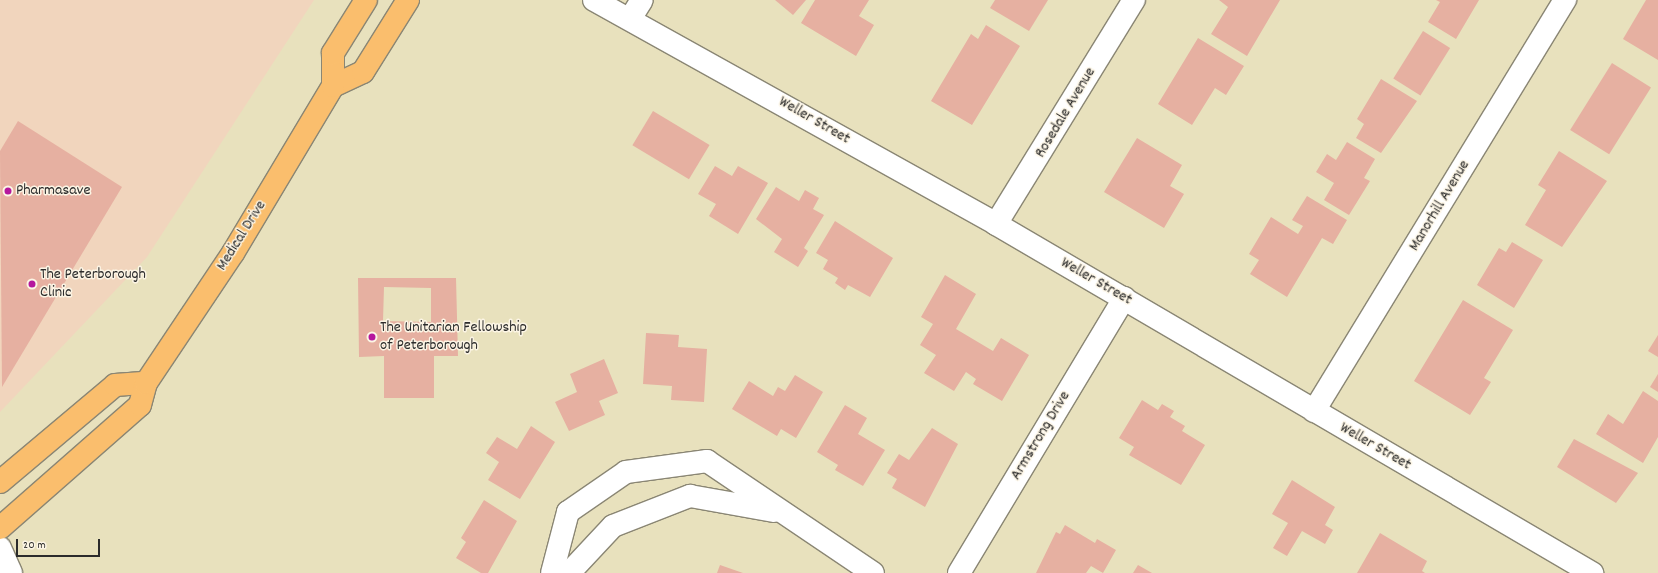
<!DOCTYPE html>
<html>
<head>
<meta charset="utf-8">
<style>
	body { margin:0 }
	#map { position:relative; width:1658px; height:573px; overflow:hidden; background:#e8e1bd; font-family:Dekko,sans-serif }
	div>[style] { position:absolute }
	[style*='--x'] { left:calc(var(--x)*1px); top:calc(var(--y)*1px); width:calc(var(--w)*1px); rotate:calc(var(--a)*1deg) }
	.built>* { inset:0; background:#f1d5bd }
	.building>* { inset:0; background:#e6b0a1; transform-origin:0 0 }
	.roads { filter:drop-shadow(1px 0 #8a8674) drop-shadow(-1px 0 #8a8674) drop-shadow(0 1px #8a8674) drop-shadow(0 -1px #8a8674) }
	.minor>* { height:22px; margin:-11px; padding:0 11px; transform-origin:11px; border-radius:11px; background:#fff }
	.major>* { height:22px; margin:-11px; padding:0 11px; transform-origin:11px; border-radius:11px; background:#fabe6d }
	.dots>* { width:11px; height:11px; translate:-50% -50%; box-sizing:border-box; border:2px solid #fcf5e5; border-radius:50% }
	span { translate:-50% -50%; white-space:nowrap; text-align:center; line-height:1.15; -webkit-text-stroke:3px #fcf5e5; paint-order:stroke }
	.street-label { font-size:16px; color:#2b2b2b }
	.poi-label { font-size:16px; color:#2b2b2b }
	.left { translate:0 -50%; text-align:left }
	.scale { position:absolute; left:16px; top:539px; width:84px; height:18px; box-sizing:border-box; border:2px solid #2b2b2b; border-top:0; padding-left:5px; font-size:12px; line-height:14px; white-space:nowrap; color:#2b2b2b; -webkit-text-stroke:3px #fcf5e5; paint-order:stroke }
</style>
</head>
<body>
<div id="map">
	<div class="built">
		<div style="clip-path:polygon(0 0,314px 0,147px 257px,0 412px)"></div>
	</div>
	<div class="building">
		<div style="clip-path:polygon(775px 0,806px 0,793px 15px)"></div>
		<div style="clip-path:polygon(815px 0,869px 0,859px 16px,874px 25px,856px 56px,801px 23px)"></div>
		<div style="clip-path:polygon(995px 0,1048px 0,1029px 31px,990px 8px)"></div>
		<div style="clip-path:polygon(1219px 0,1280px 0,1247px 56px,1211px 34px,1228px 7px)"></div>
		<div style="clip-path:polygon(1436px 0,1479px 0,1456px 39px,1428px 22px,1440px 2px)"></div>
		<div style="clip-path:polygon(1646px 0,1658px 0,1658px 60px,1623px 39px)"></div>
		<div style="clip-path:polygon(986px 25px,1020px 46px,972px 125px,931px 101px,971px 34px,978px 39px)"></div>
		<div style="left:1423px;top:31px;width:32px;height:56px;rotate:32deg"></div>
		<div style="clip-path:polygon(1198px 38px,1244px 66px,1226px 95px,1215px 88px,1192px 125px,1158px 104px)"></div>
		<div style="left:1612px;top:63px;width:46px;height:79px;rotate:32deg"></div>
		<div style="clip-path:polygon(1381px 79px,1417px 101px,1381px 153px,1356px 138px,1364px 124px,1357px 119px)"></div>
		<div style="left:653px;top:111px;width:66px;height:40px;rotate:31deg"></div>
		<div style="clip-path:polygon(18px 121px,122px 187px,2px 387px,0 151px)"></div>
		<div style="clip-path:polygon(1137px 138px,1182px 165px,1170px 186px,1184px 194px,1164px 228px,1104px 192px)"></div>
		<div style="clip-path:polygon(1347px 142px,1375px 159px,1364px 178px,1370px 181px,1349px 215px,1324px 200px,1334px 183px,1316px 172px,1327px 154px,1336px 160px)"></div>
		<div style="clip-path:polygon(1559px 151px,1607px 181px,1562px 247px,1525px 225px,1546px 190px,1538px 185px)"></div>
		<div style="clip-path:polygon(715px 166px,732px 176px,738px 166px,768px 183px,738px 234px,709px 216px,716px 204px,698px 194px)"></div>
		<div style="clip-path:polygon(776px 187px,799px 201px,805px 190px,819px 198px,813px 209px,824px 215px,804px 248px,808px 251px,798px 267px,774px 252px,782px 239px,756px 219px)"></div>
		<div style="clip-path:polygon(1307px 196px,1347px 220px,1333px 244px,1322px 238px,1287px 297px,1250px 274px,1259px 260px,1249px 254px,1271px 217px,1298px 234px,1303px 226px,1292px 220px)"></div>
		<div style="clip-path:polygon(835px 221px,893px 258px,870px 297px,848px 285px,845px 290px,835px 283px,838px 278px,823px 269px,828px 260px,816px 253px)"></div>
		<div style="clip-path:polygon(1512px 242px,1543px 260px,1514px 308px,1477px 285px,1499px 248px,1506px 252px)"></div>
		<div style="clip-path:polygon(945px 275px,976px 294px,956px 329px,993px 351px,1001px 338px,1029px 355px,1002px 401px,973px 384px,976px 379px,966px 372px,954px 391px,924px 373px,936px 355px,920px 345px,933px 324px,921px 317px)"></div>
		<div style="clip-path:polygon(evenodd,358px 278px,456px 278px,458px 356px,434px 356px,434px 398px,384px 398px,384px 356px,359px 357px,358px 278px,384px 287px,431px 288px,431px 322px,383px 321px,384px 287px)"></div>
		<div style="clip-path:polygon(1463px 300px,1513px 330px,1484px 378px,1491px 382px,1470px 415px,1414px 381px)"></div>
		<div style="clip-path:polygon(646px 333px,679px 335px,678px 347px,707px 349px,704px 402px,671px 400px,672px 386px,643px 384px)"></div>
		<div style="clip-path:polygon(1658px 335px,1658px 357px,1648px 351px)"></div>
		<div style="clip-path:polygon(604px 359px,618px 393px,599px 401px,605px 415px,569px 431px,555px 402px,577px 392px,570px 374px)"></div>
		<div style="clip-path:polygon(1658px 374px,1658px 392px,1650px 387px)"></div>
		<div style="clip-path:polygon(795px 375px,823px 392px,796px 438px,781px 429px,777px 436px,732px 409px,749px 381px,773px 396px,778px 387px,785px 391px)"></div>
		<div style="clip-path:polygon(1643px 391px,1658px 401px,1658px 437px,1643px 463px,1596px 434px,1608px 414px,1623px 424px)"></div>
		<div style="clip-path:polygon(1142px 400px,1158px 410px,1162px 404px,1174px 411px,1170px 417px,1185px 426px,1182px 431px,1205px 445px,1181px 485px,1129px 455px,1134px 447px,1119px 438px)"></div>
		<div style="clip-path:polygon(845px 405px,867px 418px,858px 434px,885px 450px,863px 486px,835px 470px,838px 465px,817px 452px)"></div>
		<div style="clip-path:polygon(531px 426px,555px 442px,520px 499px,488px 480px,499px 462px,486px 453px,497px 437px,517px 449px)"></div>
		<div style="clip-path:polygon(932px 428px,958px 444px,925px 507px,892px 488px,897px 479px,887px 473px,899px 454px,909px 460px)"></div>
		<div style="clip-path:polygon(1574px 439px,1638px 473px,1616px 503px,1557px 467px)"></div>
		<div style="clip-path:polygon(1292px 480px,1335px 507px,1325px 525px,1333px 530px,1325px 544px,1302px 531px,1287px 556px,1273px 548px,1288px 523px,1272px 514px)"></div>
		<div style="clip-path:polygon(484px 500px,517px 521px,488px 573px,481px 573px,456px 558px,466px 542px,461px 538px)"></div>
		<div style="clip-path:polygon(1065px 525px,1095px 543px,1097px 539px,1116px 550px,1103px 573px,1091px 566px,1086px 573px,1036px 573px,1056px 532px,1060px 534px)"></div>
		<div style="clip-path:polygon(1380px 533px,1427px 561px,1422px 571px,1425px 573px,1357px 573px)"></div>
		<div style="clip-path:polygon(720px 565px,743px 573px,717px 573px)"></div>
		<div style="clip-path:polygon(1138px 565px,1152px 573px,1133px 573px)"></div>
	</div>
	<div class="roads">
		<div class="minor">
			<div style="--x:594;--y:0;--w:460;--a:29.1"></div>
			<div style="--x:996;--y:224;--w:691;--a:30.35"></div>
			<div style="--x:630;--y:19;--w:22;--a:-58"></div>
			<div style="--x:996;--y:224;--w:263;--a:-58.4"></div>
			<div style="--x:1314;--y:411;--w:482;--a:-58.6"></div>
			<div style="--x:0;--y:548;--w:27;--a:66"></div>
			<div style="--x:552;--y:573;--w:63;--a:-75.3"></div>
			<div style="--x:568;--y:512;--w:70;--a:-34.6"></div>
			<div style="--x:626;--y:472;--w:82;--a:-7.7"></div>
			<div style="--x:707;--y:461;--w:200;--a:34"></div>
			<div style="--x:569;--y:573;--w:64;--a:-46.9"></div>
			<div style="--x:613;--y:526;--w:83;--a:-21.3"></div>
			<div style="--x:690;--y:496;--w:85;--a:10.1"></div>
			<div style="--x:959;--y:573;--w:321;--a:-59"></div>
		</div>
		<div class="major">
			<div style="--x:333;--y:86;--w:33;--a:-25"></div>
			<div style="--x:363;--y:72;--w:85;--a:-58"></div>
			<div style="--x:0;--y:482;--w:150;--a:-40.1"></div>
			<div style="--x:115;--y:385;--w:31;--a:-4"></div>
			<div style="--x:0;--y:528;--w:186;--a:-41.3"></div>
			<div style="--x:140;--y:405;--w:23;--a:-75"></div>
			<div style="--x:146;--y:383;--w:156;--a:-56.2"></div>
			<div style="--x:233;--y:253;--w:195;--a:-59.1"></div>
			<div style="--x:333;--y:86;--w:33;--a:-90"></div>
			<div style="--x:333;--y:53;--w:62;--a:-58.1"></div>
		</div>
	</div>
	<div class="dots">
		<div style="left:8px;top:191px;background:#b5179e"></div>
		<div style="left:32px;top:284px;background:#b5179e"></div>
		<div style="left:372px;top:337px;background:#b5179e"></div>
	</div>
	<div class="street-label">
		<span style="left:1066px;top:113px;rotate:-59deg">Rosedale Avenue</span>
		<span style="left:814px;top:121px;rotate:30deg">Weller Street</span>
		<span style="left:1440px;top:206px;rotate:-59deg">Manorhill Avenue</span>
		<span style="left:242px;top:236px;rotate:-58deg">Medical Drive</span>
		<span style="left:1096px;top:282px;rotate:30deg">Weller Street</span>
		<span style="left:1041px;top:436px;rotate:-59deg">Armstrong Drive</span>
		<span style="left:1375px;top:447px;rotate:30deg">Weller Street</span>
	</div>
	<div class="poi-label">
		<span class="left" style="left:16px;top:191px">Pharmasave</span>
		<span class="left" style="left:40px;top:284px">The Peterborough<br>Clinic</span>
		<span class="left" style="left:380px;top:337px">The Unitarian Fellowship<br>of Peterborough</span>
	</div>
	<div class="scale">20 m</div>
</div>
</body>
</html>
